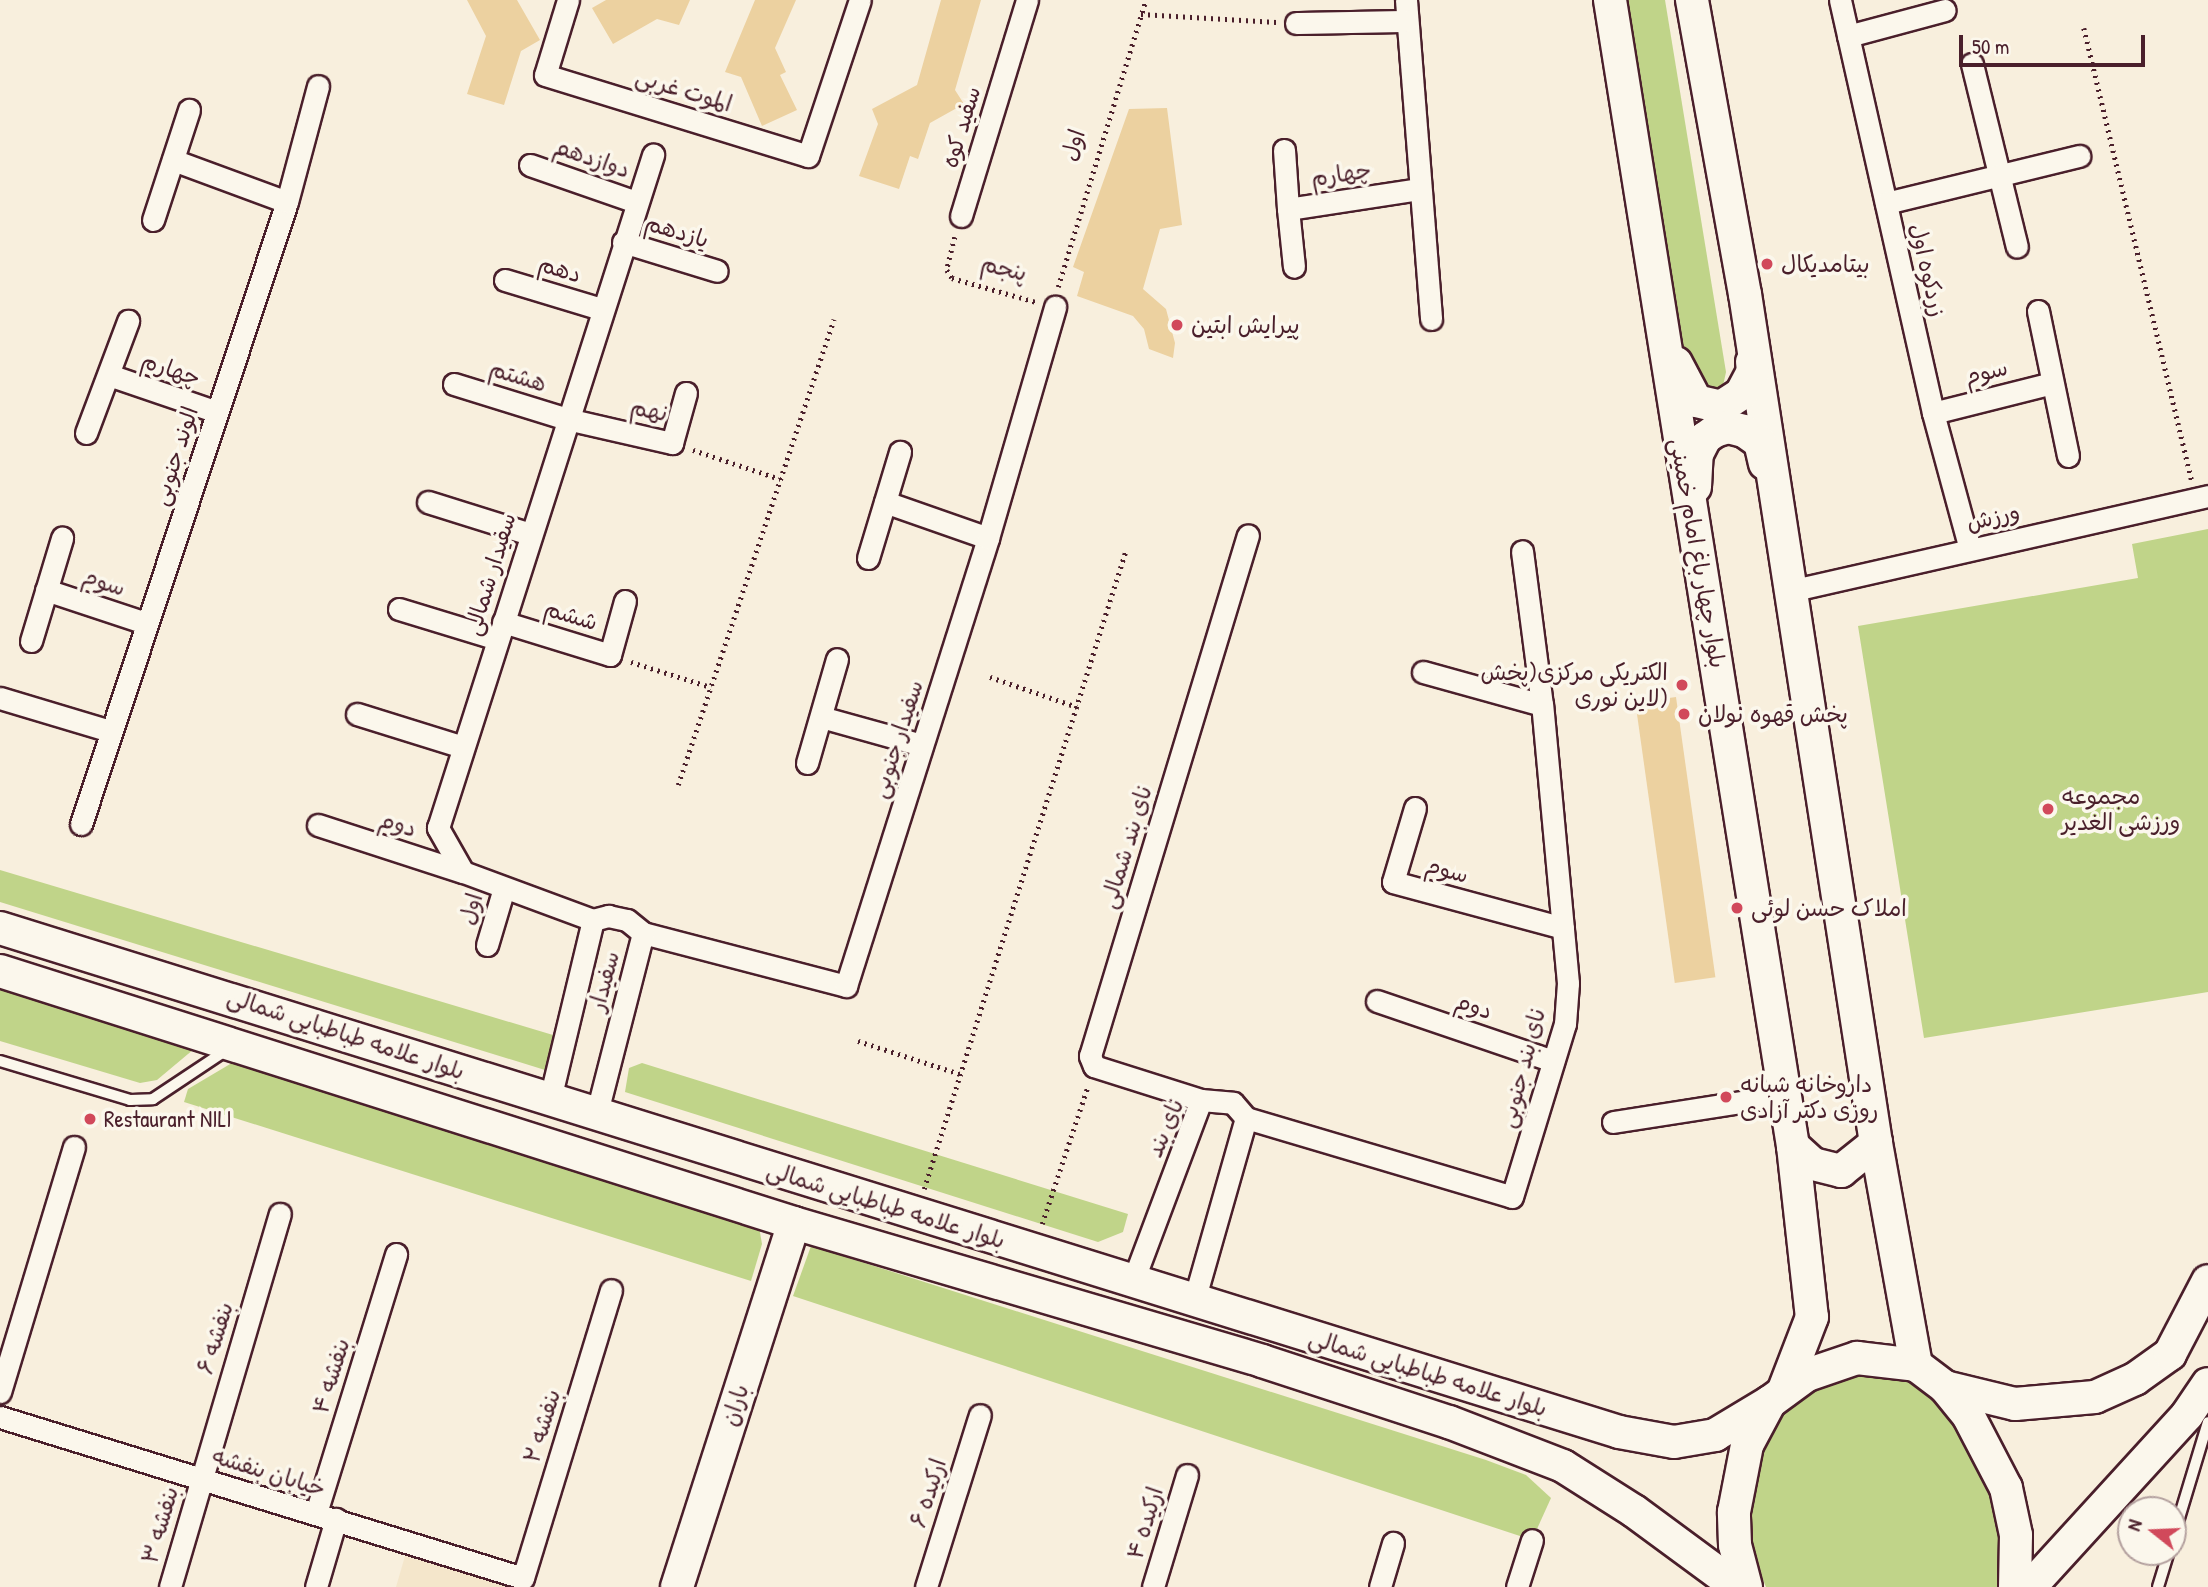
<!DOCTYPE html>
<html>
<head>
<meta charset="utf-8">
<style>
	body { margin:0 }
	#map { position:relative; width:2208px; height:1587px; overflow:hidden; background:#f8efdd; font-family:"Patrick Hand","Playpen Sans Arabic",sans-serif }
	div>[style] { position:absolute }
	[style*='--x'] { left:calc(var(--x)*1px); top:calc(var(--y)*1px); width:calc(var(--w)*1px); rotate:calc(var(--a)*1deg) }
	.built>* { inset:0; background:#f4e6cb }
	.green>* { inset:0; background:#c0d489 }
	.building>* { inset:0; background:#ecd1a0; transform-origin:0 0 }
	.path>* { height:4.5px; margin-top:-2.25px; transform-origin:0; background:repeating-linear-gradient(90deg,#4a1f2b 0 2px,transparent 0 7px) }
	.roads { filter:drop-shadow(2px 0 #4a1f2b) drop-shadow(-2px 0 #4a1f2b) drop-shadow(0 2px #4a1f2b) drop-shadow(0 -2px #4a1f2b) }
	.lane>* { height:10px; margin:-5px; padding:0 5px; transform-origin:5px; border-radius:5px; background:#fbf7ec }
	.street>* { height:21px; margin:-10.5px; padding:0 10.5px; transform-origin:10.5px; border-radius:10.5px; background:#fbf7ec }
	.secondary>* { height:32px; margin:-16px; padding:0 16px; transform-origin:16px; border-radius:16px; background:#fbf7ec }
	.dots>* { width:19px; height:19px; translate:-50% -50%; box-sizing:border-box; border:4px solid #fbf7ec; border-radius:50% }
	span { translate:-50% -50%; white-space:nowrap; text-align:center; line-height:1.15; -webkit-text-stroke:7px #fbf7ec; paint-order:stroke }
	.street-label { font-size:23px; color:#4a1f2b }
	.poi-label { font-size:23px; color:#4a1f2b }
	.left { translate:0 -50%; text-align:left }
	.right { translate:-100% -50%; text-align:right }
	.north { position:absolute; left:2117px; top:1496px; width:70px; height:70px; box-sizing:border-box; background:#fbf7ec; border:2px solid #b4a19f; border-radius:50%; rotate:288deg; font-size:19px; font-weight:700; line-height:28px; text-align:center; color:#4a1f2b }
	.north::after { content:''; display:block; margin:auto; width:24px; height:32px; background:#d1495b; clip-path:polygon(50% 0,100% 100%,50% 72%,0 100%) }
	.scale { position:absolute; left:1959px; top:35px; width:186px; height:32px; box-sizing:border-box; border:4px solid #4a1f2b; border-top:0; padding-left:9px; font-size:21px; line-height:24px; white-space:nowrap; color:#4a1f2b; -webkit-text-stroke:5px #fbf7ec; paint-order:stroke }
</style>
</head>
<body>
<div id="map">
	<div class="built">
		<div style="clip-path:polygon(405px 1556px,516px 1587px,396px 1587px)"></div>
	</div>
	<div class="green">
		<div style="clip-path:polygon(1627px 0,1665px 0,1726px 372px,1721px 395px,1710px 397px,1685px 374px)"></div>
		<div style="clip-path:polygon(2208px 529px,2208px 992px,1924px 1038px,1858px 626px,2138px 578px,2132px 544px)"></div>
		<div style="clip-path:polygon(0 870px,553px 1035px,545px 1070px,0 902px)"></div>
		<div style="clip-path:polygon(0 985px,194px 1049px,157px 1080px,140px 1083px,0 1041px)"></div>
		<div style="clip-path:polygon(242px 1057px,759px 1227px,762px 1244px,751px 1281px,184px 1102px,188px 1089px)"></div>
		<div style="clip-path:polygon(642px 1063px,1128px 1214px,1123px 1232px,1098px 1242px,625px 1092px,629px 1068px)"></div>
		<div style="clip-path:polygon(811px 1246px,1486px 1460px,1526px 1475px,1551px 1498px,1532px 1540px,793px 1296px)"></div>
		<div style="clip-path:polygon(1853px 1373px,1901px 1375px,1942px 1404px,1981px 1459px,2002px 1526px,2002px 1587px,1766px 1587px,1754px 1559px,1747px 1516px,1755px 1465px,1781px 1414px,1814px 1387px)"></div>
	</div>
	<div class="building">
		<div style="clip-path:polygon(467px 0,517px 0,540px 40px,521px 51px,504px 105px,467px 94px,486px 36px)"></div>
		<div style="clip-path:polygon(606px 0,690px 0,679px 25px,657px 19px,613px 44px,592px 8px)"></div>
		<div style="clip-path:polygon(755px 0,796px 0,775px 48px,786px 72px,780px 75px,797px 110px,762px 126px,741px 77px,725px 72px)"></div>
		<div style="clip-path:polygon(941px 0,981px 0,955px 90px,964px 104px,930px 123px,918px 159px,910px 156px,899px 189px,859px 176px,878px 124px,872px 109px,917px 85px)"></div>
		<div style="clip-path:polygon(1167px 108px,1182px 225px,1160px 229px,1143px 289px,1166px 309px,1175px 343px,1173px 358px,1149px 349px,1144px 329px,1133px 316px,1077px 296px,1084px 272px,1073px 267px,1129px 109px)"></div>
		<div style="left:1676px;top:697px;width:283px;height:41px;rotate:82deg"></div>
	</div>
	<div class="path">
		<div style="--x:1141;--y:14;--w:136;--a:3.4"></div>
		<div style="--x:2084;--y:28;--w:465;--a:76.6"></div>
		<div style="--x:955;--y:237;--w:34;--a:104"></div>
		<div style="--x:947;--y:270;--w:9;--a:58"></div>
		<div style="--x:952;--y:278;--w:87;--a:15.9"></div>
		<div style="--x:1058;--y:287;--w:300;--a:-73"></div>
		<div style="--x:693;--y:450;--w:92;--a:18.4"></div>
		<div style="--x:631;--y:662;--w:84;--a:17.4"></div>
		<div style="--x:990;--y:677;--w:92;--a:19"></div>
		<div style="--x:678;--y:785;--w:491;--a:-71.5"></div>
		<div style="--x:858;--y:1041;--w:107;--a:17.9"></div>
		<div style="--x:924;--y:1189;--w:670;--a:-72.46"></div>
		<div style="--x:1042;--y:1224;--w:145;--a:-71.6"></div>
	</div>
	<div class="roads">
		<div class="lane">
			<div style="--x:0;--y:1061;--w:136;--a:16.7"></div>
			<div style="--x:130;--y:1100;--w:23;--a:-2"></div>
			<div style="--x:153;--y:1099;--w:90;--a:-33.7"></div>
			<div style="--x:2173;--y:1538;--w:121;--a:-73.2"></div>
			<div style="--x:2158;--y:1587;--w:37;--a:-73"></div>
		</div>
		<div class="street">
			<div style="--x:568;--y:0;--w:78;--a:107"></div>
			<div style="--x:545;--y:75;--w:275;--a:17.1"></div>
			<div style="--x:808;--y:156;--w:164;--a:-71.6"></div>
			<div style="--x:1406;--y:0;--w:320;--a:85.5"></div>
			<div style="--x:1840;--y:0;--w:423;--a:77.3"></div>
			<div style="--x:1933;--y:413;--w:141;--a:74.8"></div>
			<div style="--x:1296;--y:23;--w:109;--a:-1.1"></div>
			<div style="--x:1848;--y:36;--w:100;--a:-15"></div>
			<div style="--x:1972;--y:64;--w:188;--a:76.2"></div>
			<div style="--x:1284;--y:150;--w:59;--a:86.1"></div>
			<div style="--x:1288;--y:209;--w:132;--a:-8.7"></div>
			<div style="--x:173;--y:160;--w:121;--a:20.2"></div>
			<div style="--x:530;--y:165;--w:112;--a:19.2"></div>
			<div style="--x:1886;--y:203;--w:199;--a:-13.7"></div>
			<div style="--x:1288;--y:209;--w:58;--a:84.1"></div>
			<div style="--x:961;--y:216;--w:226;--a:-73"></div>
			<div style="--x:153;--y:220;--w:116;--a:-71.9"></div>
			<div style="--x:623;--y:242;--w:98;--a:17.1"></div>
			<div style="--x:505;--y:280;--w:100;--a:16.8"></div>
			<div style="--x:2038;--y:311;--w:148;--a:78.3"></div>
			<div style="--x:109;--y:375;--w:114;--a:18.9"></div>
			<div style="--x:454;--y:384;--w:118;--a:17.2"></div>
			<div style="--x:567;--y:419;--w:108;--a:12.9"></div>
			<div style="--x:672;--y:443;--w:52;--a:-74.4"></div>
			<div style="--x:1933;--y:413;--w:123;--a:-14.1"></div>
			<div style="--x:86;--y:433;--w:120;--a:-69.4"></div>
			<div style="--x:428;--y:502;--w:107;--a:17.4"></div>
			<div style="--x:885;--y:502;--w:109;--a:19.3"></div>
			<div style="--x:868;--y:558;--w:111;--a:-73.2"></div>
			<div style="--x:46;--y:590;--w:105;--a:18.3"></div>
			<div style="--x:1790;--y:591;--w:429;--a:-12.8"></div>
			<div style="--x:399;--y:609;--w:102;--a:17"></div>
			<div style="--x:503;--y:622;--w:112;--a:17.1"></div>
			<div style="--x:610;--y:655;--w:56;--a:-74.5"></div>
			<div style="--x:31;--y:641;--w:108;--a:-73.2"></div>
			<div style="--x:1423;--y:672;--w:123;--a:15.5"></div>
			<div style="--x:0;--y:698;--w:115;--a:16.7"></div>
			<div style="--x:357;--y:714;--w:111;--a:17.3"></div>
			<div style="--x:821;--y:717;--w:105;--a:15.5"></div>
			<div style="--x:807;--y:763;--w:108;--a:-73.9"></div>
			<div style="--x:1415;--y:808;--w:77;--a:106.6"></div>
			<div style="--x:1393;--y:882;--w:176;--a:15.1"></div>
			<div style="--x:81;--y:824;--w:655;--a:-71.68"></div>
			<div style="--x:287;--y:202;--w:120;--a:-75"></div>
			<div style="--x:318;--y:825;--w:152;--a:18"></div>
			<div style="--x:593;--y:920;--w:139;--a:-159.7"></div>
			<div style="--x:463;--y:872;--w:51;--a:-119.6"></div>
			<div style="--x:438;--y:828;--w:707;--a:-72.28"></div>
			<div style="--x:643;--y:933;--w:210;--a:14.6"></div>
			<div style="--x:846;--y:986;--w:470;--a:-72.4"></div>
			<div style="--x:988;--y:538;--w:241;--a:-73.8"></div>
			<div style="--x:487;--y:945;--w:59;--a:-73.4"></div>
			<div style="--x:1377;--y:1001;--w:186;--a:18.8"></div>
			<div style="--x:550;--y:1099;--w:184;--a:-76.5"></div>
			<div style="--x:593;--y:920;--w:16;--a:-15"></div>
			<div style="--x:608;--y:916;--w:19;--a:12"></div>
			<div style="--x:627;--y:920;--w:21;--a:39"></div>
			<div style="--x:643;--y:933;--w:185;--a:104.4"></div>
			<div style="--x:1201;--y:1100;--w:112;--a:-162.4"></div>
			<div style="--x:1094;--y:1066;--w:11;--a:-112"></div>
			<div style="--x:1090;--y:1056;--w:544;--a:-73.13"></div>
			<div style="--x:1246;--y:1118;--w:277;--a:16.5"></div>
			<div style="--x:1512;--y:1197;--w:181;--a:-73"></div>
			<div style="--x:1565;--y:1024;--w:41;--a:-85.8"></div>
			<div style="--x:1568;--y:983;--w:279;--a:-95.3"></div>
			<div style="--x:1542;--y:705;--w:155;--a:-97.4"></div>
			<div style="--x:1613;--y:1122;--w:174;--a:-8.9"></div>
			<div style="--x:1133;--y:1281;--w:193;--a:-69.4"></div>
			<div style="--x:1201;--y:1100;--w:32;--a:5"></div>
			<div style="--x:1233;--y:1103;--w:20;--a:49"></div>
			<div style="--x:1246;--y:1118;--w:189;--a:105.9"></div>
			<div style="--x:0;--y:1392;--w:256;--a:-73.2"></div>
			<div style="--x:0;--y:1417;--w:547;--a:17.11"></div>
			<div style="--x:523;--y:1578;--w:301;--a:-73"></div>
			<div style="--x:316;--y:1513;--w:271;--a:-72.8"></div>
			<div style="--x:170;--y:1587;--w:389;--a:-73.6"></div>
			<div style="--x:316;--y:1587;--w:71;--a:-73.6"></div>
			<div style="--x:926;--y:1587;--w:180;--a:-72.6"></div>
			<div style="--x:1153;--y:1587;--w:117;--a:-73.1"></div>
			<div style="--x:1380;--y:1587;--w:46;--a:-73.5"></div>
			<div style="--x:1517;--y:1587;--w:49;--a:-72.3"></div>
		</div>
		<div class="secondary">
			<div style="--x:1610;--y:0;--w:1161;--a:80.93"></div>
			<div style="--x:1793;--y:1146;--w:172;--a:83.7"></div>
			<div style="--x:1812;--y:1317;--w:80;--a:111.1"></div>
			<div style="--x:1692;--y:0;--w:299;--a:79.8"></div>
			<div style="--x:1745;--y:294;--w:859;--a:81.23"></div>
			<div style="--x:1876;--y:1143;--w:226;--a:79.8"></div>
			<div style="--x:1676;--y:363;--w:43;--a:62.2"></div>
			<div style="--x:1696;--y:401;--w:26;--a:13"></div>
			<div style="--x:1721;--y:407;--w:24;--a:-33"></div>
			<div style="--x:1741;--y:394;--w:26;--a:-62"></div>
			<div style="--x:1753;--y:371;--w:9;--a:-96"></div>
			<div style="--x:1695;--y:487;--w:33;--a:-87"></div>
			<div style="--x:1697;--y:454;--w:18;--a:-63"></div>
			<div style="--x:1705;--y:438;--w:12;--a:-35"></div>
			<div style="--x:1715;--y:431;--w:14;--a:-17"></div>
			<div style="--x:1728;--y:427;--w:16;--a:14"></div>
			<div style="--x:1744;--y:431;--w:19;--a:35"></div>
			<div style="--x:1760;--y:442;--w:22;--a:77"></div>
			<div style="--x:0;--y:928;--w:1696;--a:17.29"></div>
			<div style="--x:1619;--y:1432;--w:56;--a:10.3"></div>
			<div style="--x:1674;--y:1442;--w:42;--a:-9.7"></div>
			<div style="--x:1715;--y:1435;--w:64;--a:-31"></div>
			<div style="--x:0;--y:971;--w:833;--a:17.61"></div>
			<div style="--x:794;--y:1223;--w:488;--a:16.4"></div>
			<div style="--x:1262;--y:1361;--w:197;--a:18.1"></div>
			<div style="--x:1449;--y:1422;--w:122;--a:21.1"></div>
			<div style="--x:1563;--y:1466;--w:84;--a:32.4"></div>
			<div style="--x:1634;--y:1511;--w:128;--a:36.4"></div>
			<div style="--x:1793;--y:1146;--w:27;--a:42"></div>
			<div style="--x:1813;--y:1164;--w:29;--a:14"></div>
			<div style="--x:1841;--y:1171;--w:45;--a:-38.7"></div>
			<div style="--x:1945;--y:1387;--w:72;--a:13.7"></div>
			<div style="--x:2015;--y:1404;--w:80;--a:-5"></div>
			<div style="--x:2095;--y:1397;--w:44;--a:-24.2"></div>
			<div style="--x:2135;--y:1379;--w:43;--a:-35.5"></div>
			<div style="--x:2170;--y:1354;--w:82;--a:-62.5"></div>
			<div style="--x:677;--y:1587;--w:382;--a:-72.2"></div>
			<div style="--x:1746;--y:1587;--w:43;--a:-104.7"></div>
			<div style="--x:1735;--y:1545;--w:33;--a:-92"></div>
			<div style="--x:1734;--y:1512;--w:68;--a:-79"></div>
			<div style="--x:1747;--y:1445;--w:49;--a:-61.9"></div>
			<div style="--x:1770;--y:1402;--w:46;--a:-36.1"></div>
			<div style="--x:1807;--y:1375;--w:53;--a:-18.8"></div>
			<div style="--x:1857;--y:1358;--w:59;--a:6.8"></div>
			<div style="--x:1916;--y:1365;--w:36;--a:37"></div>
			<div style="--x:1945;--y:1387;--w:38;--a:51"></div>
			<div style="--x:1969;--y:1417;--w:80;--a:62.5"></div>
			<div style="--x:2006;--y:1488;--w:48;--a:78"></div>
			<div style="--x:2016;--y:1535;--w:52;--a:91.1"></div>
			<div style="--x:2030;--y:1587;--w:233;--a:-47.6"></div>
			<div style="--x:2187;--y:1415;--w:37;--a:-56"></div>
		</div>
	</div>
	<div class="dots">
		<div style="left:1767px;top:264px;background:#d1495b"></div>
		<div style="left:1177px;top:325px;background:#d1495b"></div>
		<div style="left:1682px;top:685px;background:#d1495b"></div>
		<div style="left:1684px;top:714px;background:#d1495b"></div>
		<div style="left:2048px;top:809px;background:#d1495b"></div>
		<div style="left:1737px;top:908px;background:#d1495b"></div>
		<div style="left:1726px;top:1097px;background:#d1495b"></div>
		<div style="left:90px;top:1119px;background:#d1495b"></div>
	</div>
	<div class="street-label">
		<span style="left:684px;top:90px;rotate:17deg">الموت غربی</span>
		<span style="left:961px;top:127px;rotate:-73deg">سفید کوه</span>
		<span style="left:1073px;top:145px;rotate:-72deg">اول</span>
		<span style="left:592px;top:158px;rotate:19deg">دوازدهم</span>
		<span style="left:1341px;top:174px;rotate:-9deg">چهارم</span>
		<span style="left:677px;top:231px;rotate:17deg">یازدهم</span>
		<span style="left:1004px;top:268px;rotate:14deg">پنجم</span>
		<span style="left:560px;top:269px;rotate:17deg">دهم</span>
		<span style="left:1928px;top:270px;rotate:77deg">زردکوه اول</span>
		<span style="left:171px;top:369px;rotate:19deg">چهارم</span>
		<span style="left:1986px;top:372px;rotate:-14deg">سوم</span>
		<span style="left:518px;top:376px;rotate:17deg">هشتم</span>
		<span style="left:649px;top:410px;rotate:11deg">نهم</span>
		<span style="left:175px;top:456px;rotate:-72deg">الوند جنوبی</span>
		<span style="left:1993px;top:517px;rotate:-13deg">ورزش</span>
		<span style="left:1698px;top:553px;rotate:80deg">بلوار چهار باغ امام خمینی</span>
		<span style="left:490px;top:574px;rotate:-73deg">سفیدار شمالی</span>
		<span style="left:104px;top:582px;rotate:18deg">سوم</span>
		<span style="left:571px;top:615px;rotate:17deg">ششم</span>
		<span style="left:897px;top:739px;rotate:-72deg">سفیدار جنوبی</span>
		<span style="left:398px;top:824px;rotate:18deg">دوم</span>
		<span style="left:1126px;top:847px;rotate:-73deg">نای بند شمالی</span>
		<span style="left:1447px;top:870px;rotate:15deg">سوم</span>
		<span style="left:471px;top:909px;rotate:-74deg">اول</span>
		<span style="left:604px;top:981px;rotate:-75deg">سفیدار</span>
		<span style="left:1474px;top:1006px;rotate:19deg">دوم</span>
		<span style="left:346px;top:1034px;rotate:18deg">بلوار علامه طباطبایی شمالی</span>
		<span style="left:1522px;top:1068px;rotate:-75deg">نای بند جنوبی</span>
		<span style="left:1165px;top:1128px;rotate:-67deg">نای بند</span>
		<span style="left:886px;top:1205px;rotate:17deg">بلوار علامه طباطبایی شمالی</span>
		<span style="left:215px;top:1338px;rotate:-73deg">بنفشه ۶</span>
		<span style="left:1428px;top:1373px;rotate:17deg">بلوار علامه طباطبایی شمالی</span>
		<span style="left:331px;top:1376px;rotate:-73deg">بنفشه ۴</span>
		<span style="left:735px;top:1405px;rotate:-72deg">باران</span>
		<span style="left:542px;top:1426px;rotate:-73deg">بنفشه ۲</span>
		<span style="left:269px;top:1472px;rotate:17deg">خیابان بنفشه</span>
		<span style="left:928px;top:1493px;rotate:-72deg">ارکیده ۶</span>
		<span style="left:1145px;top:1523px;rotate:-73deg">ارکیده ۴</span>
		<span style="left:160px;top:1525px;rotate:-74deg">بنفشه ۳</span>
	</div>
	<div class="poi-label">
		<span class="left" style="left:1781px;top:264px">بیتامدیکال</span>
		<span class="left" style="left:1191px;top:325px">پیرایش ابتین</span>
		<span class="right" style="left:1668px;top:685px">الکتریکی مرکزی(پخش<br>لاین نوری)</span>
		<span class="left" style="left:1698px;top:714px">پخش قهوه نولان</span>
		<span class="left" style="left:2062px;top:809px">مجموعه<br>ورزشی الغدیر</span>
		<span class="left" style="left:1751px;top:908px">املاک حسن لوئی</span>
		<span class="left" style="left:1740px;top:1097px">داروخانه شبانه<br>روزی دکتر آزادی</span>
		<span class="left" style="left:104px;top:1119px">Restaurant NILI</span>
	</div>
	<div class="north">N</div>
	<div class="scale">50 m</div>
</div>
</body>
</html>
